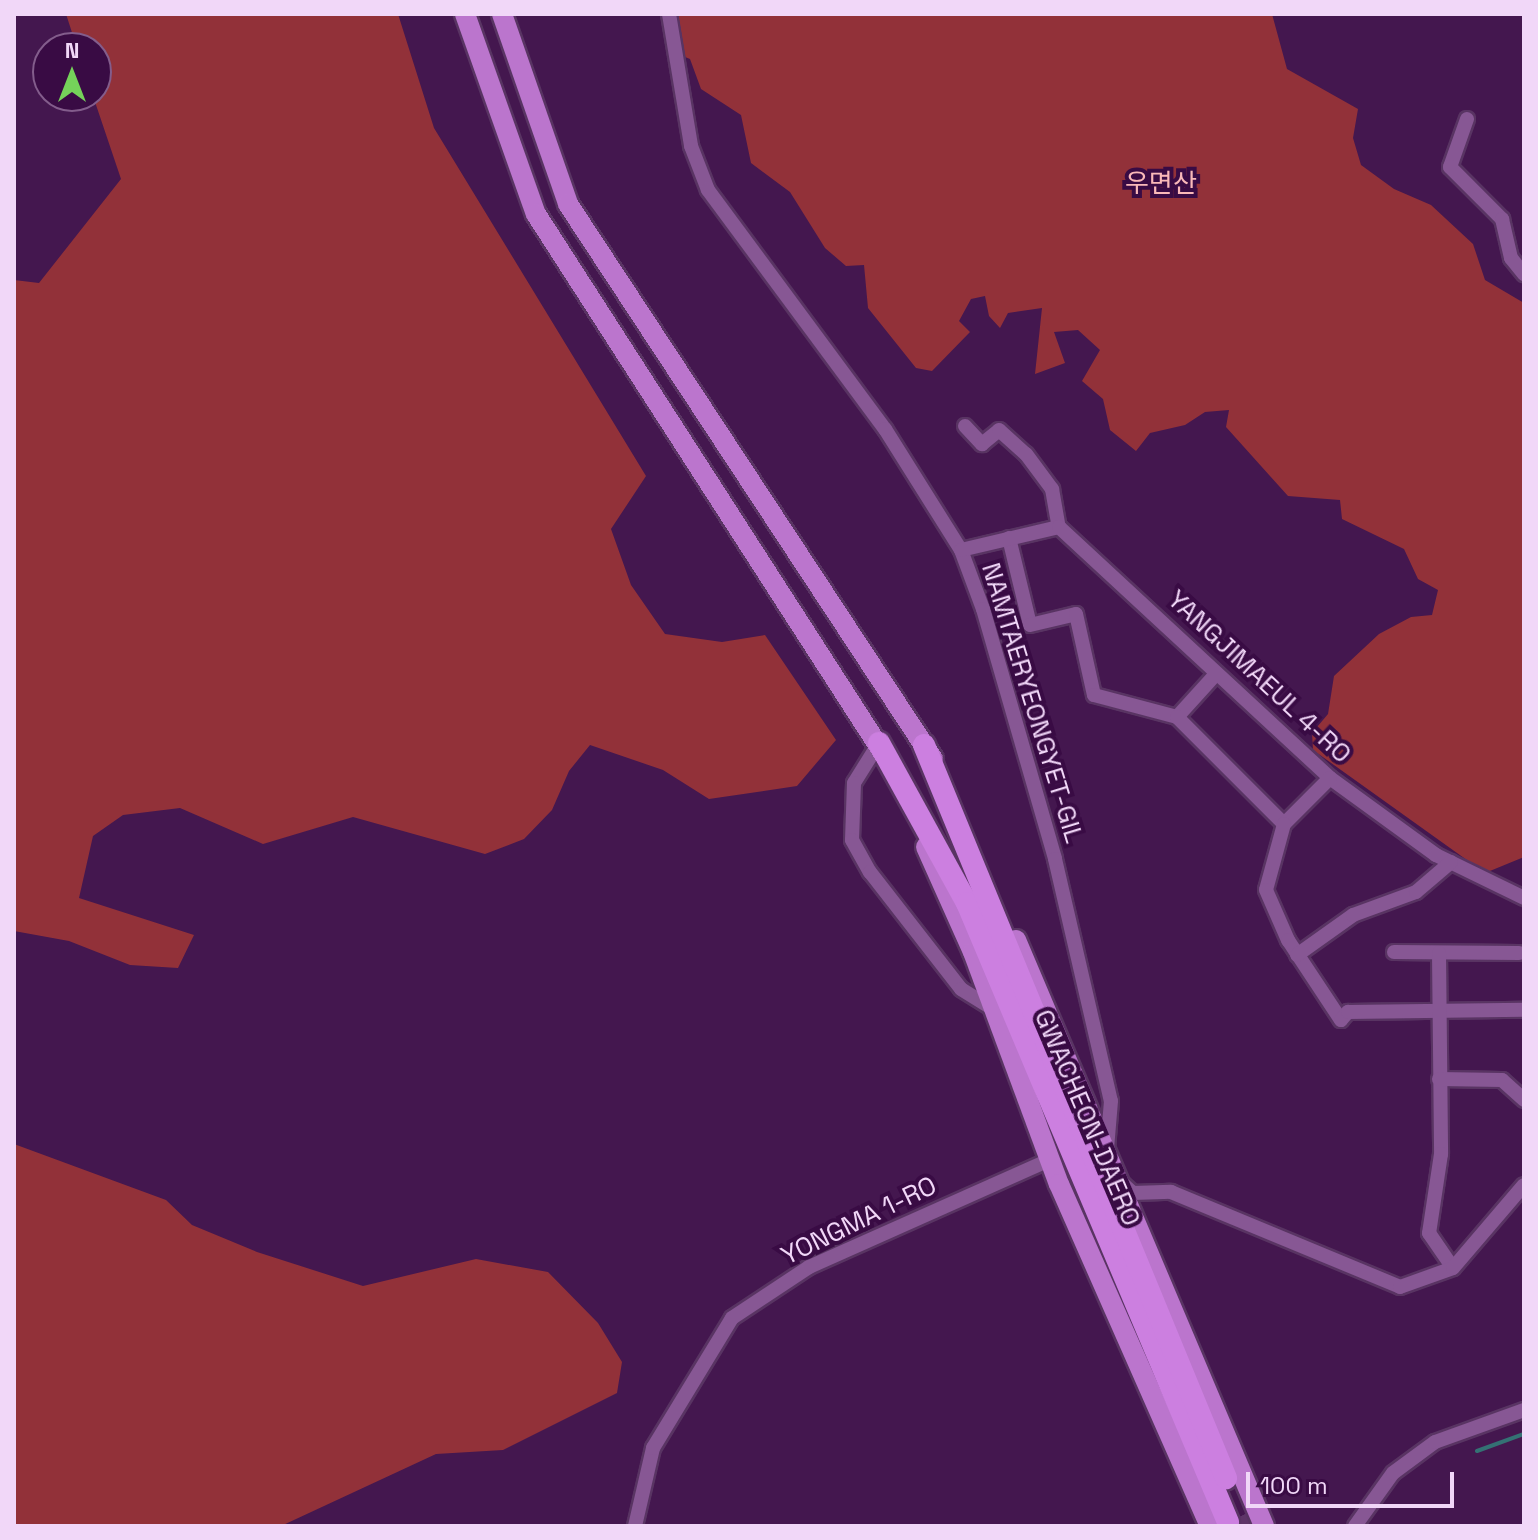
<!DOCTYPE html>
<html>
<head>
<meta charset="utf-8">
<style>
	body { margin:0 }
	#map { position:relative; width:1538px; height:1540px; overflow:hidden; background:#44174f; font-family:"Space Grotesk","Noto Sans KR",sans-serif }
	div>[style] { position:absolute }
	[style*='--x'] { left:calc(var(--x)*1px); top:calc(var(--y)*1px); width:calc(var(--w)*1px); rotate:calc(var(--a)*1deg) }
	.green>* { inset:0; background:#923139 }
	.stream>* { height:4px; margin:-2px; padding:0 2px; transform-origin:2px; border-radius:2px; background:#347174 }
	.trunk-tunnel>* { height:22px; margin-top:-11px; transform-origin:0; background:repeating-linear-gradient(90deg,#5e3468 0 22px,transparent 0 33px) }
	.roads { filter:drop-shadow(2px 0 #593463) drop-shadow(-2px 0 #593463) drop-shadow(0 2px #593463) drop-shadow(0 -2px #593463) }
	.minor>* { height:14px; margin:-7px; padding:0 7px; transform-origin:7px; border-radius:7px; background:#875794 }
	.primary>* { height:20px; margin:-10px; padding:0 10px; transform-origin:10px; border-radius:10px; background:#bb75cd }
	.trunk>* { height:22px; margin:-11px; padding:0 11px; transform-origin:11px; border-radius:11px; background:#cc7fe0 }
	span { translate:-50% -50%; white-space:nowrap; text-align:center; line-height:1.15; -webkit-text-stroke:8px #390b44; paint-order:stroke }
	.park-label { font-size:26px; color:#fab9b9 }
	.street-label { font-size:26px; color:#f1d7f8 }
	.frame { position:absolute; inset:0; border:16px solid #f1d7f8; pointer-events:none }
	.north { position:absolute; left:32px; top:32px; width:80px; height:80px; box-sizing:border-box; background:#390b44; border:2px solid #835d8c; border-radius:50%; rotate:0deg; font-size:22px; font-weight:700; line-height:32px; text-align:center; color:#f1d7f8 }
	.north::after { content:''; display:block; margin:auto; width:28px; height:36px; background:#75d25a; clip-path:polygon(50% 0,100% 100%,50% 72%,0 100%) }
	.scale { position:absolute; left:1246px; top:1472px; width:208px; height:36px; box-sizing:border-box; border:4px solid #f1d7f8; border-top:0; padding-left:10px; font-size:24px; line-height:28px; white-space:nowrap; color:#f1d7f8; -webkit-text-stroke:6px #390b44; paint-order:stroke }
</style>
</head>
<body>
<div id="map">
	<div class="green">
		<div style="clip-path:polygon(66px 14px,398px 14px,434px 128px,646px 476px,611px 529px,631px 585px,665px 634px,722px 642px,765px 635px,836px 740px,797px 786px,709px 799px,663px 770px,590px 745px,569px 771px,552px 810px,524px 839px,485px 854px,353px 817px,263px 844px,180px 808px,123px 815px,93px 836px,79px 898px,194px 935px,178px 968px,130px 965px,69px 941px,14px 931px,14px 280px,39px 283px,121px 179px,93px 96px,96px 48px,77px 48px)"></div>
		<div style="clip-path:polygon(662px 14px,1272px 14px,1287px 69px,1358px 109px,1353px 138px,1361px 165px,1394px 189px,1431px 205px,1473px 244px,1485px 280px,1524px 303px,1524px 857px,1485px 873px,1313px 750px,1312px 733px,1328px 714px,1334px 676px,1379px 634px,1411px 617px,1432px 615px,1438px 590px,1418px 579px,1404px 549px,1342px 519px,1340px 500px,1288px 496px,1226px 427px,1229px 410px,1205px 412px,1185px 425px,1150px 433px,1136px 451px,1110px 430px,1103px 399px,1082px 381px,1100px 350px,1078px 330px,1054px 332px,1065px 363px,1035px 374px,1042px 308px,1008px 313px,1000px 328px,989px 316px,985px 296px,971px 299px,959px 321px,970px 332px,932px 371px,916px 368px,868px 308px,864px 265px,846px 266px,825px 248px,790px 192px,751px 163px,741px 115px,701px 89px,690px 59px,670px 51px)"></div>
		<div style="clip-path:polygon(14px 1144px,166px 1200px,192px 1225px,257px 1252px,363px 1286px,476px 1259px,548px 1272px,598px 1323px,622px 1362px,617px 1393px,503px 1450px,436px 1454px,281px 1526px,14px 1526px)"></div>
	</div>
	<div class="stream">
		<div style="--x:1477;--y:1451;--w:50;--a:-19.9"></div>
	</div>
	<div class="trunk-tunnel">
		<div style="--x:1241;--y:1516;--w:11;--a:63"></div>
	</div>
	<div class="roads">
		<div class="minor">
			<div style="--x:669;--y:14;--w:134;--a:80.5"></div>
			<div style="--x:691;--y:146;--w:47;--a:68.9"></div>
			<div style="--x:708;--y:190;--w:297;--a:53.5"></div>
			<div style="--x:885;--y:429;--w:143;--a:57.9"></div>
			<div style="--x:961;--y:550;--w:63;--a:69.6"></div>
			<div style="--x:983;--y:609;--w:260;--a:73.9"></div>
			<div style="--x:1055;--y:859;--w:248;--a:77"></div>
			<div style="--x:1111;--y:1101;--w:48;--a:94.8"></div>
			<div style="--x:1467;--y:119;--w:51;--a:109.5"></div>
			<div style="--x:1450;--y:167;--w:74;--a:45"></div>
			<div style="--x:1502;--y:219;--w:40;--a:77"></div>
			<div style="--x:1511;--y:258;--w:21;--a:51"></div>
			<div style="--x:965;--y:426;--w:25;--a:47"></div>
			<div style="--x:982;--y:444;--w:22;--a:-39"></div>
			<div style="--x:999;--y:430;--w:36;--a:42"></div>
			<div style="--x:1026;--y:454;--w:44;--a:53.4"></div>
			<div style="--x:1052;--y:489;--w:39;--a:80"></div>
			<div style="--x:1009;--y:538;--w:89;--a:76.4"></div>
			<div style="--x:1030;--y:625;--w:47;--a:-13.4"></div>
			<div style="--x:1076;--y:614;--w:83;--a:77.5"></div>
			<div style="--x:1094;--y:695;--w:86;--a:14.8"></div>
			<div style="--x:1177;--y:717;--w:58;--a:-47.8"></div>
			<div style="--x:961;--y:550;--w:101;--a:-13.2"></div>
			<div style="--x:1059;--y:527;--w:369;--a:42.8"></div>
			<div style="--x:1330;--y:778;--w:131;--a:36"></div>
			<div style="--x:1436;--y:855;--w:98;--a:26"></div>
			<div style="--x:1177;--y:717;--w:151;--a:45"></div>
			<div style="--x:879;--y:743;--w:47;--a:122"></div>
			<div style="--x:854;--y:783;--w:57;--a:92"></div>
			<div style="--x:852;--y:840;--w:37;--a:61"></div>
			<div style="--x:870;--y:872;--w:148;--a:52.1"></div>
			<div style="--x:961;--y:989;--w:38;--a:32"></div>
			<div style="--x:1330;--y:778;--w:65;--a:135"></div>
			<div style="--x:1284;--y:824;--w:68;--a:105.3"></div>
			<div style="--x:1266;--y:890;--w:55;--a:66.3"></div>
			<div style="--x:1288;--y:940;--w:96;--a:56.5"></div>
			<div style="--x:1341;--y:1020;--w:11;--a:-49"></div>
			<div style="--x:1348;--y:1012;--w:176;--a:-0.7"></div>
			<div style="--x:1394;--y:952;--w:125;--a:0.5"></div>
			<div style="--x:1439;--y:953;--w:201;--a:89.4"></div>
			<div style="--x:1441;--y:1154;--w:80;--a:98.6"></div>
			<div style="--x:1429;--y:1233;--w:42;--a:55.6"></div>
			<div style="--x:1297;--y:955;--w:69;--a:-35.5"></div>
			<div style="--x:1353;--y:915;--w:67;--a:-20.1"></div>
			<div style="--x:1416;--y:892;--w:46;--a:-40.6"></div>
			<div style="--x:1439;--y:1079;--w:63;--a:0.9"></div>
			<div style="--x:1502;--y:1080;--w:30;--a:42"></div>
			<div style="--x:1121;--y:1182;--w:16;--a:43"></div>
			<div style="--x:1133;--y:1193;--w:38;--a:-2"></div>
			<div style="--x:1171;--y:1192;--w:248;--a:22.5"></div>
			<div style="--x:1400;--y:1287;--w:56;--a:-19.7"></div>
			<div style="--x:1453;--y:1268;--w:109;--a:-49.5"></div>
			<div style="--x:635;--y:1526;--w:80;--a:-77"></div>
			<div style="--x:653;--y:1448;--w:152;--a:-58.7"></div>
			<div style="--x:732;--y:1318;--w:92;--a:-33.5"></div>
			<div style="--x:809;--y:1267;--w:263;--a:-24"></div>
			<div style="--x:1355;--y:1526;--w:65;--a:-54.4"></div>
			<div style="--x:1393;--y:1473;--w:52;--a:-36.4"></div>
			<div style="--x:1435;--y:1442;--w:95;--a:-19.8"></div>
		</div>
		<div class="primary">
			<div style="--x:465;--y:14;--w:212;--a:70.5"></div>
			<div style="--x:536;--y:214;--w:645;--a:57.22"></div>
			<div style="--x:502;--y:14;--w:201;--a:70.8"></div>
			<div style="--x:568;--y:204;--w:664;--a:56.67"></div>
			<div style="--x:926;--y:847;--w:115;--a:65.9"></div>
			<div style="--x:973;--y:952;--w:247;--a:69.7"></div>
			<div style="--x:1059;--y:1184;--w:374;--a:66.2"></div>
			<div style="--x:1016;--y:940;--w:636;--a:67.06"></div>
		</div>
		<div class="trunk">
			<div style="--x:879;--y:743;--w:183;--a:61.2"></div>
			<div style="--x:967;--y:903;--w:672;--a:67.14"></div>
			<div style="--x:924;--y:745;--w:793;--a:67.61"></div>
		</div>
	</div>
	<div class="park-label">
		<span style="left:1161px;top:184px">우면산</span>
	</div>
	<div class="street-label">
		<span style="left:1259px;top:677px;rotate:43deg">YANGJIMAEUL 4-RO</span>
		<span style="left:1032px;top:703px;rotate:73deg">NAMTAERYEONGYET-GIL</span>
		<span style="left:1087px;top:1118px;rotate:67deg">GWACHEON-DAERO</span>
		<span style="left:859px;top:1221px;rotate:-26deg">YONGMA 1-RO</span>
	</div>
	<div class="frame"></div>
	<div class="north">N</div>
	<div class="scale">100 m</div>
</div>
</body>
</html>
